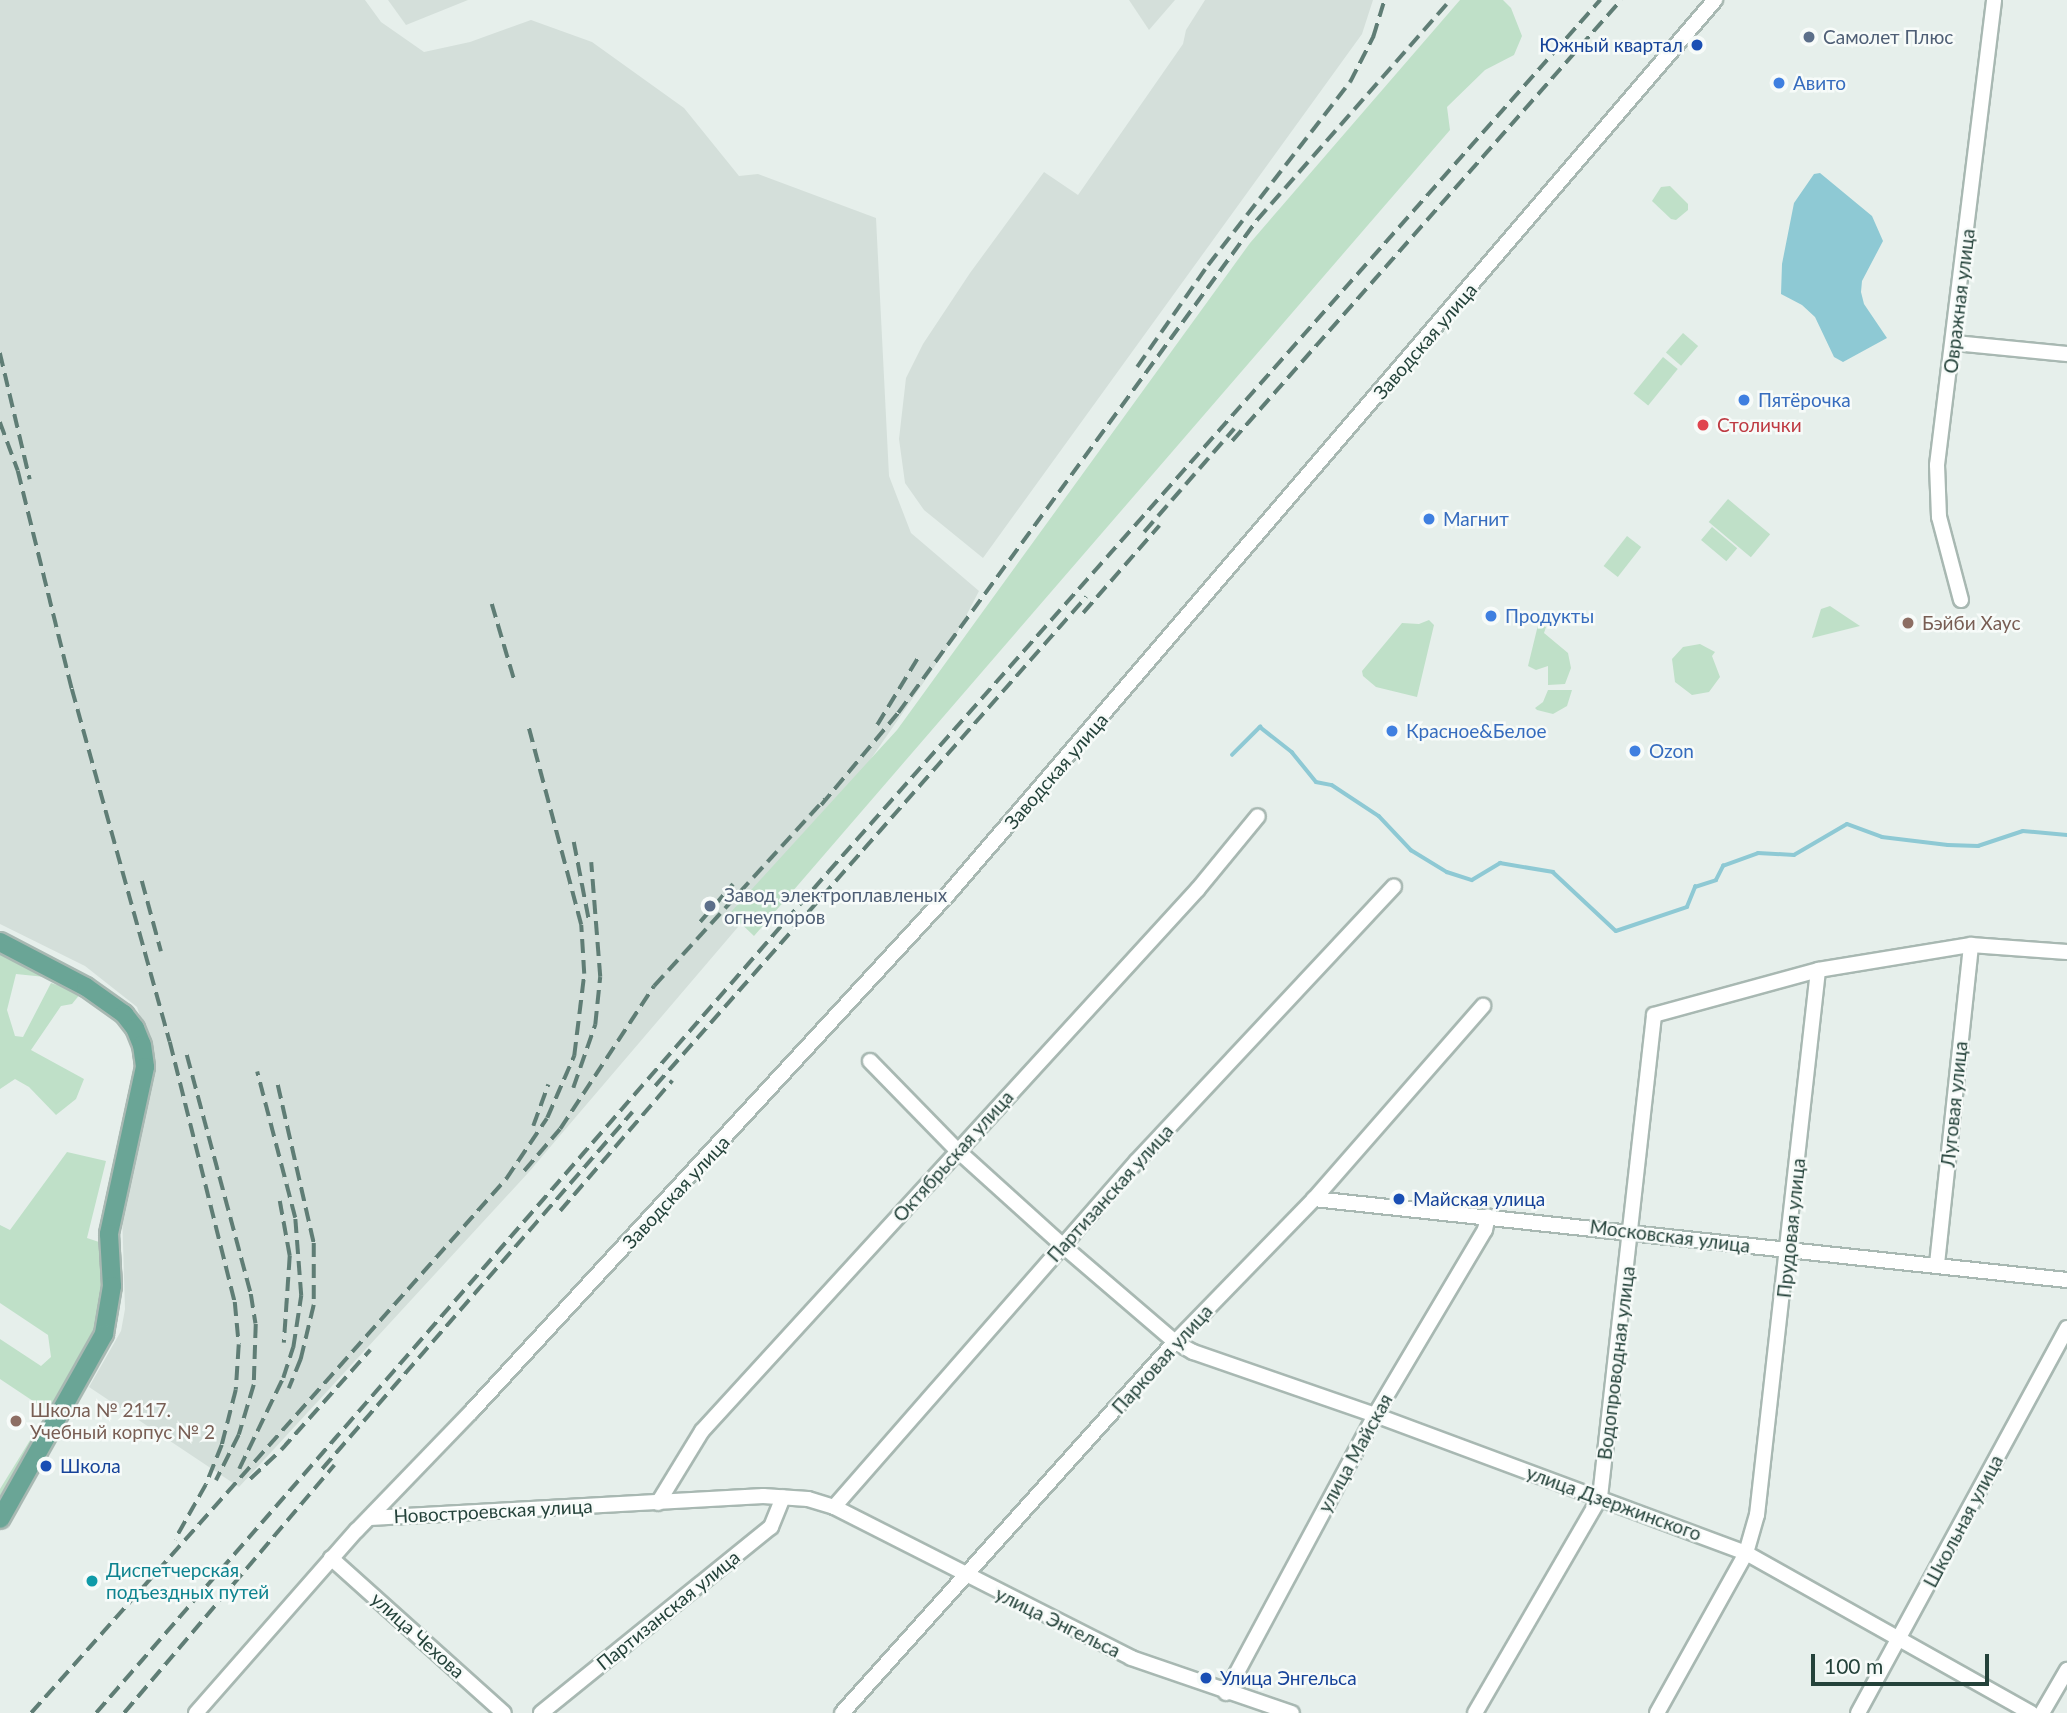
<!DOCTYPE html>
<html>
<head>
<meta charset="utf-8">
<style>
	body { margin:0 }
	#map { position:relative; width:2067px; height:1713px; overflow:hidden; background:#e6efeb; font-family:Lato,sans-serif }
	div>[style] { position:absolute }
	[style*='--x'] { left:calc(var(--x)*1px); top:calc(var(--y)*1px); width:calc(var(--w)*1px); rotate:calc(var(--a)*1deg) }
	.built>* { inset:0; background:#d4dfda }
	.green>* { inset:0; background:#bfe0c8; transform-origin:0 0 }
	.water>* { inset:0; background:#8ec9d4 }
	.stream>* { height:3.5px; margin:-1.75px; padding:0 1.75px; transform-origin:1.75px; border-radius:1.75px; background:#8ec9d4 }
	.roads { filter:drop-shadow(2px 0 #a8b8b2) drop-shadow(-2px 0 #a8b8b2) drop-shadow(0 2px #a8b8b2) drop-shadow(0 -2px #a8b8b2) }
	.minor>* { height:14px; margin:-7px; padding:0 7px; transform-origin:7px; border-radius:7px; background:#fff }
	.major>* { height:18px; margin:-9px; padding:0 9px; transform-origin:9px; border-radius:9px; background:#6aa596 }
	.rail>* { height:3.5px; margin-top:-1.75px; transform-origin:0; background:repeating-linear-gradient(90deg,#5f7d75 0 14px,transparent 0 21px) }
	.dots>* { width:19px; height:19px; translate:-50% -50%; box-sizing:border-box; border:4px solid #f7fbf9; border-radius:50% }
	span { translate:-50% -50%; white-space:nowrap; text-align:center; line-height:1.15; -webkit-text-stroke:5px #f7fbf9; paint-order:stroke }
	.service-label { font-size:19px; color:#4e5e75 }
	.left { translate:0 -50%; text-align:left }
	.transit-label { font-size:19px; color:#164399 }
	.right { translate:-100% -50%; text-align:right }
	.shop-label { font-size:19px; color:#366cbe }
	.street-label { font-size:19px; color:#24423a }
	.health-label { font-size:19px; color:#be3a42 }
	.education-label { font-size:19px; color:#785e54 }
	.culture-label { font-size:19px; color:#0d838f }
	.scale { position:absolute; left:1811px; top:1654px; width:178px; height:32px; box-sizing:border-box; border:4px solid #24423a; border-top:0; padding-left:9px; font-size:21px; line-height:24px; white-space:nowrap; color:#24423a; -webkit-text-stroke:5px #f7fbf9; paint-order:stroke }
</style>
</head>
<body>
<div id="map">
	<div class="built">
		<div style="clip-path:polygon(0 0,365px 0,381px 22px,424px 52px,470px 42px,531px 20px,592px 42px,684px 108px,739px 176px,758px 174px,876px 218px,889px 476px,911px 533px,979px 591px,955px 637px,826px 824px,528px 1173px,239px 1487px,89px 1387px,121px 1331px,125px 1309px,122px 1212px,154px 1058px,137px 1007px,85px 966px,0 924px)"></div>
		<div style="clip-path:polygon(388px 0,468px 0,406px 25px)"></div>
		<div style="clip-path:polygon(1129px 0,1175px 0,1149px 30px)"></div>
		<div style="clip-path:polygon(1205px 0,1373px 0,1362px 34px,983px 558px,924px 510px,905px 483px,899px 439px,906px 378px,923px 344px,970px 273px,1044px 172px,1078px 195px,1183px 44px,1186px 30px)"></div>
	</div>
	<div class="green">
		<div style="clip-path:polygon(1460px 0,1503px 0,1511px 8px,1522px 36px,1514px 55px,1485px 70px,1447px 107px,1450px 130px,754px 936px,730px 913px,897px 730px,1250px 243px)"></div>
		<div style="clip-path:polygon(1670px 186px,1688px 204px,1688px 210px,1676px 220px,1671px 219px,1652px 201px,1661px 187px)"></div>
		<div style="left:1683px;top:333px;width:20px;height:26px;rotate:41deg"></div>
		<div style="left:1663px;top:357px;width:19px;height:47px;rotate:39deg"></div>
		<div style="left:1728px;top:499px;width:55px;height:30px;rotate:40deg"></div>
		<div style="left:1712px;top:527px;width:33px;height:17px;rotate:40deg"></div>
		<div style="left:1627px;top:536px;width:18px;height:38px;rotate:38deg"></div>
		<div style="clip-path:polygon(1830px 606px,1860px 626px,1812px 638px,1821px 609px)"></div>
		<div style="clip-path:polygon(1429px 620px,1434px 625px,1417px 697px,1376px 687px,1363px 676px,1362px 671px,1402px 623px,1419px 624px)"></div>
		<div style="clip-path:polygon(1538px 625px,1546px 627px,1544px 633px,1568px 653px,1571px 668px,1565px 684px,1548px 685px,1548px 666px,1536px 670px,1528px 666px)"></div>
		<div style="clip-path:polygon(1700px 644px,1715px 652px,1712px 656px,1720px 677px,1709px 692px,1692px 695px,1675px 682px,1672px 659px,1683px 647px)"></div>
		<div style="clip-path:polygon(1548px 690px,1572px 690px,1567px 706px,1553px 714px,1537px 710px,1535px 708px,1543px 702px)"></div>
		<div style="clip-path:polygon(0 952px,45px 977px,16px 974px,7px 1010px,15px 1036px,23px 1037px,51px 983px,81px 993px,72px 1004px,61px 1006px,31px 1050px,84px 1079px,76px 1099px,56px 1115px,29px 1087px,15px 1079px,0 1089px)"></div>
		<div style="clip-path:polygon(67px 1152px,106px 1161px,87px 1238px,99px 1242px,106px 1298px,99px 1333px,0 1498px,0 1489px,48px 1411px,0 1379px,0 1339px,41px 1366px,51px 1357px,48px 1335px,0 1303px,0 1225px,10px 1230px)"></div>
	</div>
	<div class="water">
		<div style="clip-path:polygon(1820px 173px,1872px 216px,1883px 241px,1862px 281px,1861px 292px,1864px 304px,1887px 338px,1843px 362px,1834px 357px,1815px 317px,1802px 305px,1781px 294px,1782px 264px,1794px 203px,1814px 174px)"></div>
	</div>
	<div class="stream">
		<div style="--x:1232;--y:755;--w:40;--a:-45"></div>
		<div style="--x:1260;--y:727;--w:41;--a:38"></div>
		<div style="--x:1292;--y:752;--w:38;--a:51"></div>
		<div style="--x:1316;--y:782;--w:16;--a:11"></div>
		<div style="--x:1332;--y:785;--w:56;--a:33.4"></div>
		<div style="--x:1379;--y:816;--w:47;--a:46.7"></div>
		<div style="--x:1411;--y:850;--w:42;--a:31.4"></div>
		<div style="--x:1447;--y:872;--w:26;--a:18"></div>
		<div style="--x:1472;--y:880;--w:33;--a:-31"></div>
		<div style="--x:1500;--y:863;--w:54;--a:9.6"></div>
		<div style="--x:1553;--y:872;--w:86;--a:43.1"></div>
		<div style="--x:1616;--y:931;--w:75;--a:-18.7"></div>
		<div style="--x:1687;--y:907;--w:22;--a:-68"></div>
		<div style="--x:1695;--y:887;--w:22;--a:-18"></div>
		<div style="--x:1716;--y:880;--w:16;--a:-63"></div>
		<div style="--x:1723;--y:866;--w:37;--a:-20"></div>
		<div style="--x:1758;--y:853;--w:36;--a:3"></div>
		<div style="--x:1794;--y:855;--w:61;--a:-30.3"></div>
		<div style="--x:1847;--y:824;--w:37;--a:20"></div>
		<div style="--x:1882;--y:837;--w:66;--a:6.9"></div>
		<div style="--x:1948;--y:845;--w:30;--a:2"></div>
		<div style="--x:1978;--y:846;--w:47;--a:-18.4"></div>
		<div style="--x:2023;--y:831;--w:44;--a:5.2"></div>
	</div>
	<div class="roads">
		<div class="minor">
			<div style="--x:1954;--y:343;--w:114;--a:5.6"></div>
			<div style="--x:1961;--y:600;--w:86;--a:-104.8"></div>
			<div style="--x:1939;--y:517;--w:52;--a:-92.2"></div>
			<div style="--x:1937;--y:465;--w:468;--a:-83"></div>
			<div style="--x:870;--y:1061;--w:124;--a:45.7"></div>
			<div style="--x:957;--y:1150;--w:142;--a:42.1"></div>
			<div style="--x:1062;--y:1245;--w:149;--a:40.6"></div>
			<div style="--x:1175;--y:1342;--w:21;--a:29"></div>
			<div style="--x:1193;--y:1352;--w:193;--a:19.1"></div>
			<div style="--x:1375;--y:1415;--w:396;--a:20.4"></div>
			<div style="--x:1746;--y:1553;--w:327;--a:29.3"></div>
			<div style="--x:1314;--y:1199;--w:757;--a:6.14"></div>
			<div style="--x:1937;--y:1264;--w:321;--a:-83.9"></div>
			<div style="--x:658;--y:1503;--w:84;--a:-58.6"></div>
			<div style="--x:702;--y:1431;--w:735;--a:-47.54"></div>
			<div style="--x:1198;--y:889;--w:94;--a:-50.6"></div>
			<div style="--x:834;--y:1507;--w:460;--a:-48.8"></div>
			<div style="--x:1137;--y:1161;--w:376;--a:-46.9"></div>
			<div style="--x:370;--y:1518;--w:394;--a:-3.2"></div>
			<div style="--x:763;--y:1496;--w:45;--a:3.8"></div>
			<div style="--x:808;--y:1499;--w:27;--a:17"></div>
			<div style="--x:834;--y:1507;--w:333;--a:26.9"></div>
			<div style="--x:1131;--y:1658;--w:170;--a:18.9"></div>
			<div style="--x:331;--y:1558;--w:232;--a:41.9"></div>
			<div style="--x:1226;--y:1693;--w:315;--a:-61.8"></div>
			<div style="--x:1375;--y:1415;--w:215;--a:-59.3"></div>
			<div style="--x:1485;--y:1230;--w:14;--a:-78"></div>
			<div style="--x:196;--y:1713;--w:244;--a:-48.7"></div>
			<div style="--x:357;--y:1530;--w:164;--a:-46"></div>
			<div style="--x:471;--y:1412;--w:708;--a:-47.35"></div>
			<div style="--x:951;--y:891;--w:1174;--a:-49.39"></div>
			<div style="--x:541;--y:1713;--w:296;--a:-39"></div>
			<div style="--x:771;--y:1527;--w:32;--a:-68"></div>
			<div style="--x:842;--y:1713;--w:499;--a:-48.1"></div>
			<div style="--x:1175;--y:1342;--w:199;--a:-45.8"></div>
			<div style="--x:1314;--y:1199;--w:257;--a:-48.8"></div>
			<div style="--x:1475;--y:1713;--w:250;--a:-59.9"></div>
			<div style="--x:1600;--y:1497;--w:485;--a:-83.6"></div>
			<div style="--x:1654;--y:1015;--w:170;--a:-15.3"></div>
			<div style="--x:1657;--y:1713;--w:183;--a:-60.9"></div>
			<div style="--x:1746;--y:1553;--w:40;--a:-74"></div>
			<div style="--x:1757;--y:1515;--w:548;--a:-83.61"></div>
			<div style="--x:1818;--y:970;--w:155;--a:-9.3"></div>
			<div style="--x:1971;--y:945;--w:96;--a:4.2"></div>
			<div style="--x:1858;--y:1713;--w:438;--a:-61.5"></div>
			<div style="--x:2042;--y:1713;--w:50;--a:-59.8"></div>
		</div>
		<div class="major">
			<div style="--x:0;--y:942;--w:97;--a:27.6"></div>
			<div style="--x:86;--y:987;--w:47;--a:35.4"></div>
			<div style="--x:124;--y:1014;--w:18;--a:52"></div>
			<div style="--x:135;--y:1028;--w:18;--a:68"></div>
			<div style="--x:142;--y:1045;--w:22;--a:82"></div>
			<div style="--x:145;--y:1067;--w:171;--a:102.2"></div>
			<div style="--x:109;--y:1234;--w:52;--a:86.7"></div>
			<div style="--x:112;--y:1286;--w:49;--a:99.5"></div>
			<div style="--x:104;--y:1334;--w:212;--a:119.3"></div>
		</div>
	</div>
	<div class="rail">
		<div style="--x:0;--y:353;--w:130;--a:76.7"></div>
		<div style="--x:1137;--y:367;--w:124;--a:-55.2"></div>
		<div style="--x:1208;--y:265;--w:232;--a:-52.2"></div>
		<div style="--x:1350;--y:82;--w:51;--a:-62.9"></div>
		<div style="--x:1373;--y:37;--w:39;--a:-73"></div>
		<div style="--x:0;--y:422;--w:52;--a:69.8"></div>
		<div style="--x:18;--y:471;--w:225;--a:76.1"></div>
		<div style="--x:72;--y:689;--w:366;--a:74.5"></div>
		<div style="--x:170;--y:1042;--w:268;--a:76"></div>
		<div style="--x:235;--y:1302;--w:43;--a:84.7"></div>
		<div style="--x:239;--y:1345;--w:45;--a:93.8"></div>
		<div style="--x:236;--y:1390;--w:57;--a:104.3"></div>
		<div style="--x:222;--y:1445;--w:43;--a:111.8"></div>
		<div style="--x:206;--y:1485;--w:63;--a:119.4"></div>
		<div style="--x:1232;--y:441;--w:588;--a:-48.58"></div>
		<div style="--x:1144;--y:532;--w:137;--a:-48.9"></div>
		<div style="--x:492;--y:604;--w:81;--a:73.6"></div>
		<div style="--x:1083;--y:613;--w:116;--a:-48.9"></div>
		<div style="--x:877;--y:725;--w:81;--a:-58.7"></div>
		<div style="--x:821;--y:805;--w:120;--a:-50.1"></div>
		<div style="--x:898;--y:713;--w:610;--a:-53.94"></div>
		<div style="--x:1257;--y:220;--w:293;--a:-48.7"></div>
		<div style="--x:574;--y:842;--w:79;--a:79.1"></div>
		<div style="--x:142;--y:881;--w:73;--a:74.8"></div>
		<div style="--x:700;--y:922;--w:50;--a:-49"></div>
		<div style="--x:187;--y:1055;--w:247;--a:75"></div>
		<div style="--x:251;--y:1294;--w:30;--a:81"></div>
		<div style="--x:256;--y:1324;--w:61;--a:91.9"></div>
		<div style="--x:254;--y:1385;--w:52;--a:106.7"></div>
		<div style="--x:239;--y:1435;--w:51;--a:116.6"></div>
		<div style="--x:278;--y:1085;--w:162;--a:77.2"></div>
		<div style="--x:314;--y:1243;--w:62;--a:90"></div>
		<div style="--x:314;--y:1305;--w:56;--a:103.5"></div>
		<div style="--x:301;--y:1359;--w:32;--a:112"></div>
		<div style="--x:655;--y:1086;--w:652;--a:-48.61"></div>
		<div style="--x:573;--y:1088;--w:67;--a:-70.8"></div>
		<div style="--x:595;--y:1025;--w:48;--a:-84.1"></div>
		<div style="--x:600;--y:977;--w:115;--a:-94.5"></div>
		<div style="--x:533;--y:1126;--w:44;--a:-69.9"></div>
		<div style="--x:524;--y:1171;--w:55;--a:-49.4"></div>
		<div style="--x:560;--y:1129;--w:171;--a:-56.7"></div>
		<div style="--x:654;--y:986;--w:253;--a:-47.6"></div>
		<div style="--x:280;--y:1201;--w:56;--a:79.7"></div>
		<div style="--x:290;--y:1256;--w:87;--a:93.9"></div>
		<div style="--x:560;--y:1211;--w:172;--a:-49.3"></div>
		<div style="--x:239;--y:1469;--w:101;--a:-64.2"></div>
		<div style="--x:283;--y:1378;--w:32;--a:-72"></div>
		<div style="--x:293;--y:1348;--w:53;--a:-81.3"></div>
		<div style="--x:301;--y:1296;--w:78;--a:-94.4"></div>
		<div style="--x:295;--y:1218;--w:151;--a:-104.6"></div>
		<div style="--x:322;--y:1469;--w:473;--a:-49"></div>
		<div style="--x:250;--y:1479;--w:42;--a:-43.1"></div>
		<div style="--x:281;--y:1450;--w:134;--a:-48.3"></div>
		<div style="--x:31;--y:1713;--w:715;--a:-48.35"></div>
		<div style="--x:506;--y:1179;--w:73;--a:-56.1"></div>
		<div style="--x:547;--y:1118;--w:68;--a:-66.5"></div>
		<div style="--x:574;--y:1056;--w:83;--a:-83"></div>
		<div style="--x:584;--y:974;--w:49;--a:-93.5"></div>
		<div style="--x:581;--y:925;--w:206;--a:-104.9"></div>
		<div style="--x:96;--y:1713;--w:1115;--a:-48.96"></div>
		<div style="--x:828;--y:872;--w:1165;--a:-48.48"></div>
		<div style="--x:124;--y:1713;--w:325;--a:-49.7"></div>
	</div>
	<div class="dots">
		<div style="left:1809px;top:37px;background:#5c6f8a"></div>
		<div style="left:1697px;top:45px;background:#1a4fb4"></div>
		<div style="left:1779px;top:83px;background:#3f7fe0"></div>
		<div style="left:1744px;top:400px;background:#3f7fe0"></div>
		<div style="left:1703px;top:425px;background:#e0444e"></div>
		<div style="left:1429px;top:519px;background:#3f7fe0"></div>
		<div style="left:1491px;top:616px;background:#3f7fe0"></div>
		<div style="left:1908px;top:623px;background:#8d6e63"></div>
		<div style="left:1392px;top:731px;background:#3f7fe0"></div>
		<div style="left:1635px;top:751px;background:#3f7fe0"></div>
		<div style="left:710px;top:906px;background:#5c6f8a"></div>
		<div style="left:1399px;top:1199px;background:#1a4fb4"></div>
		<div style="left:16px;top:1421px;background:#8d6e63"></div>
		<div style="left:46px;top:1466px;background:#1a4fb4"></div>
		<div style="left:92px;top:1581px;background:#0f9aa8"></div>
		<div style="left:1206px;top:1678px;background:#1a4fb4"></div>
	</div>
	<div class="service-label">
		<span class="left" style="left:1823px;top:37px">Самолет Плюс</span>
		<span class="left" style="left:724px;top:906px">Завод электроплавленых<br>огнеупоров</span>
	</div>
	<div class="transit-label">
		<span class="right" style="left:1683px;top:45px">Южный квартал</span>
		<span class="left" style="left:1413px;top:1199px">Майская улица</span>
		<span class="left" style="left:60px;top:1466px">Школа</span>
		<span class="left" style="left:1220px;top:1678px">Улица Энгельса</span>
	</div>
	<div class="shop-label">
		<span class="left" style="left:1793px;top:83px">Авито</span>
		<span class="left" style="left:1758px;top:400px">Пятёрочка</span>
		<span class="left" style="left:1443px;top:519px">Магнит</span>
		<span class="left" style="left:1505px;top:616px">Продукты</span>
		<span class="left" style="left:1406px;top:731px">Красное&amp;Белое</span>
		<span class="left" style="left:1649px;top:751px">Ozon</span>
	</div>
	<div class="street-label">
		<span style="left:1959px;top:301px;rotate:-83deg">Овражная улица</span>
		<span style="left:1425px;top:341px;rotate:-49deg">Заводская улица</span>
		<span style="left:1056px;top:771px;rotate:-49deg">Заводская улица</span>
		<span style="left:1954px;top:1104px;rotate:-84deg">Луговая улица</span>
		<span style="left:953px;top:1156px;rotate:-48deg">Октябрьская улица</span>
		<span style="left:676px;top:1192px;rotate:-47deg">Заводская улица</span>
		<span style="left:1110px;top:1193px;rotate:-48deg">Партизанская улица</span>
		<span style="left:1791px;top:1228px;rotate:-84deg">Прудовая улица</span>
		<span style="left:1670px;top:1236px;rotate:7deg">Московская улица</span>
		<span style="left:1162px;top:1359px;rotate:-48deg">Парковая улица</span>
		<span style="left:1616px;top:1363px;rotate:-83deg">Водопроводная улица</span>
		<span style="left:1355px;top:1453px;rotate:-61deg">улица Майская</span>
		<span style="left:1614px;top:1503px;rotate:20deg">улица Дзержинского</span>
		<span style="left:493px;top:1511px;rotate:-3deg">Новостроевская улица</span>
		<span style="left:1963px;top:1521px;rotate:-62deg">Школьная улица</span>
		<span style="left:668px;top:1610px;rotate:-39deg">Партизанская улица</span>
		<span style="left:1058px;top:1622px;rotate:26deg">улица Энгельса</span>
		<span style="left:418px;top:1635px;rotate:42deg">улица Чехова</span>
	</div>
	<div class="health-label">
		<span class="left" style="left:1717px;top:425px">Столички</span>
	</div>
	<div class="education-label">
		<span class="left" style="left:1922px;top:623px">Бэйби Хаус</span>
		<span class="left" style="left:30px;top:1421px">Школа № 2117.<br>Учебный корпус № 2</span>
	</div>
	<div class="culture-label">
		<span class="left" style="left:106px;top:1581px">Диспетчерская<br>подъездных путей</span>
	</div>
	<div class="scale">100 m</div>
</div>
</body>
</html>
